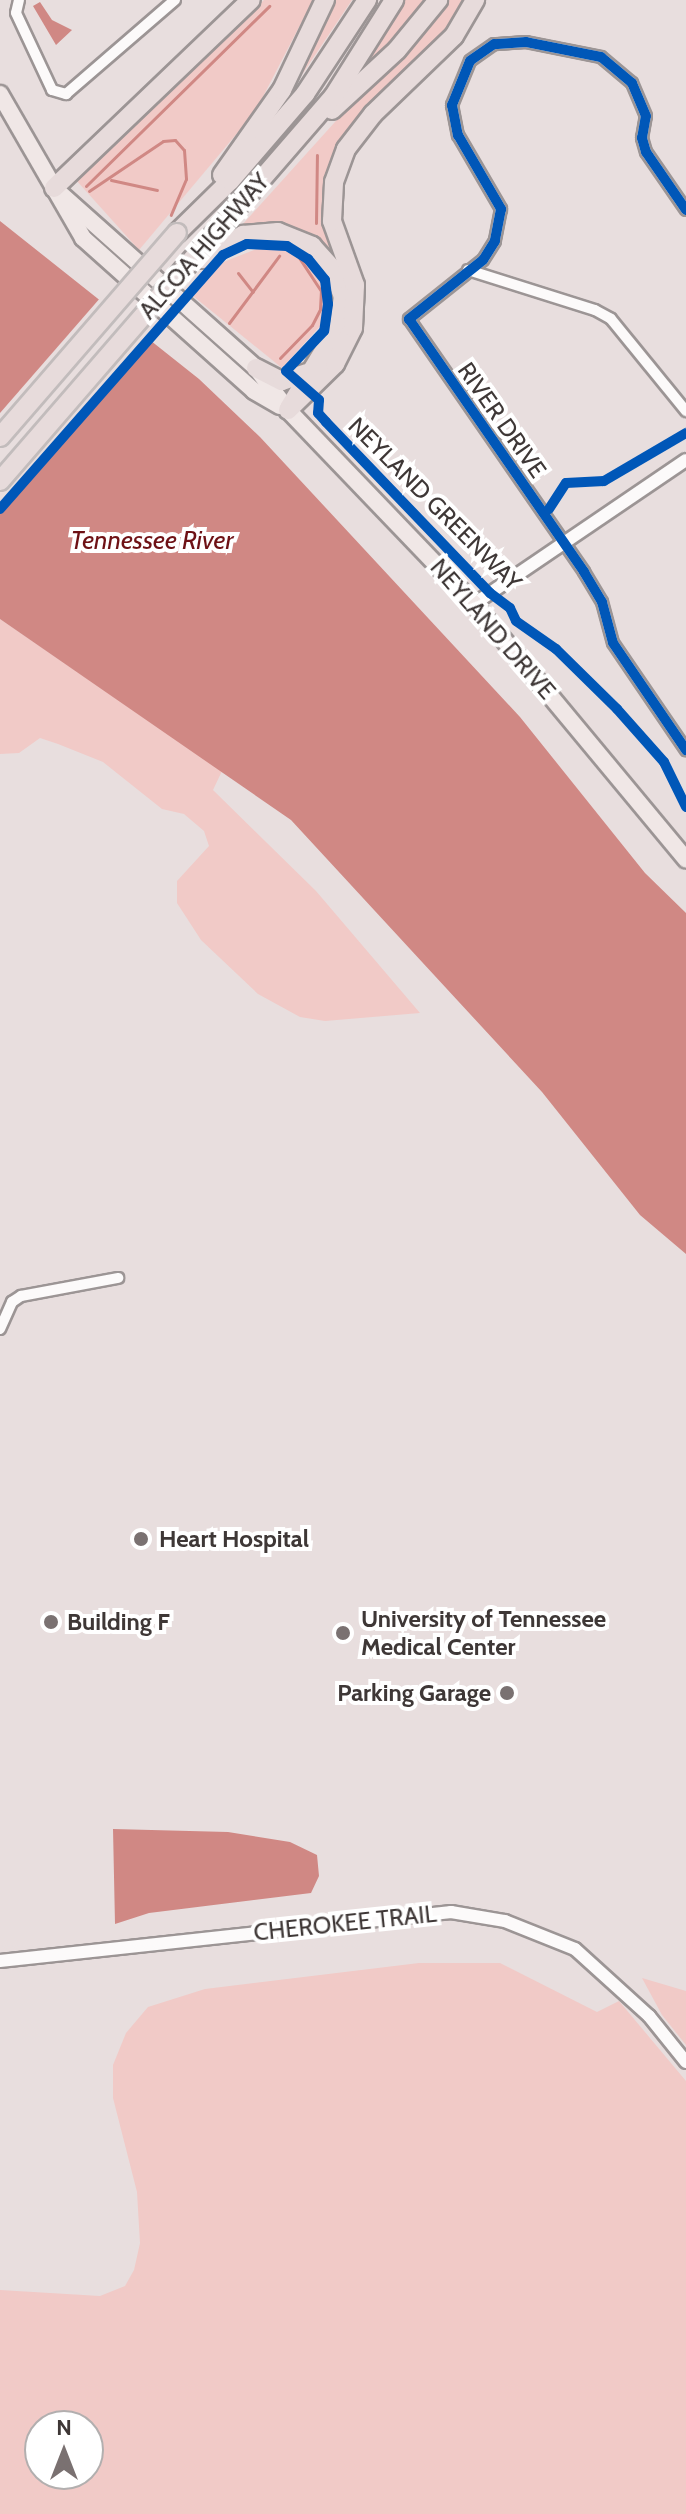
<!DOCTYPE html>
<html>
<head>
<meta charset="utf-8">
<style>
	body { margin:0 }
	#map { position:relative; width:686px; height:2514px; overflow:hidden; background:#e8dede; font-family:Cabin,sans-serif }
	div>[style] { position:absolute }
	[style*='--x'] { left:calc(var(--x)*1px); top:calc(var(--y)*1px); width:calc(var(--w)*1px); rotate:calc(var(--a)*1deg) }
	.green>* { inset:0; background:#f1cac7 }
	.water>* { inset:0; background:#d08884 }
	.pier>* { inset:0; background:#e8dede }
	.stream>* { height:3px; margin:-1.5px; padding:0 1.5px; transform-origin:1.5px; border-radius:1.5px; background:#d08884 }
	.roads { filter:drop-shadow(2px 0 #9c9595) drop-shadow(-2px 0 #9c9595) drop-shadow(0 2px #9c9595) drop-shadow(0 -2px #9c9595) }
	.minor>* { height:10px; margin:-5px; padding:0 5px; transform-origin:5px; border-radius:5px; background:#fcfafa }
	.tertiary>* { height:12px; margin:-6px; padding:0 6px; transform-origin:6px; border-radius:6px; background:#fcfafa }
	.primary>* { height:16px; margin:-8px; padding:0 8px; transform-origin:8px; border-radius:8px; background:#f0e7e6 }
	.motorway>* { height:18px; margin:-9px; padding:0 9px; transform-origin:9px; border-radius:9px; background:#e7dbdb }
	.bridges { filter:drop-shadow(2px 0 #c2bcbc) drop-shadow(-2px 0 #c2bcbc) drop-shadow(0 2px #c2bcbc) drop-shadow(0 -2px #c2bcbc) }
	.motorway-bridge>* { height:18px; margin:-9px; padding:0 9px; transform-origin:9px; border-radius:9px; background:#e7dbdb }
	.cycleway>* { height:10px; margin:-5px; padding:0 5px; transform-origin:5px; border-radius:5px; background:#0057b8 }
	.dots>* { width:22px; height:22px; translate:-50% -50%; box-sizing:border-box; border:4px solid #fff; border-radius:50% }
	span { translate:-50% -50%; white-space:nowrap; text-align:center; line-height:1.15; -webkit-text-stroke:8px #fff; paint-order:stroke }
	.street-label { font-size:24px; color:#3e3736 }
	.poi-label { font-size:24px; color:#3e3736; font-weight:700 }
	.left { translate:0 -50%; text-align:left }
	.right { translate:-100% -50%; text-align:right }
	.water-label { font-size:26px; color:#6e1115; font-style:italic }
	.north { position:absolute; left:24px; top:2410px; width:80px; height:80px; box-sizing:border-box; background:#fff; border:2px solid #b2afaf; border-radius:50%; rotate:0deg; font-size:22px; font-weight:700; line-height:32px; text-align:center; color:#3e3736 }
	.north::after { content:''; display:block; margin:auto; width:28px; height:36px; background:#7a7171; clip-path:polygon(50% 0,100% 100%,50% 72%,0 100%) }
</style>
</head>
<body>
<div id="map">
	<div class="green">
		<div style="clip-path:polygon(264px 0,313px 0,255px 112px,139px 250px,76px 180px)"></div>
		<div style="clip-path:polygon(330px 0,352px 0,289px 94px)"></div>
		<div style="clip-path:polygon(402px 0,433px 0,350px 86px,382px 35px)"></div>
		<div style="clip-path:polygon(445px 0,468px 0,329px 172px,351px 284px,345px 321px,324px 248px,301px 230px,279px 224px,242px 225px)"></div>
		<div style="clip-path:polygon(264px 246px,294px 252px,322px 279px,325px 293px,321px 325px,282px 368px,193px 296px,221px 263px)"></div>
		<div style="clip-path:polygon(0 619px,222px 771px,213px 790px,316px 891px,420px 1013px,325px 1021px,300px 1017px,258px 994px,201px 940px,177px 903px,177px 881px,209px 846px,204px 831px,184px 814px,162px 809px,103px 762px,58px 744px,40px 738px,19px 753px,0 754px)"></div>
		<div style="clip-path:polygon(evenodd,419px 1963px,500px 1963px,597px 2012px,619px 2001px,686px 2081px,686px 2514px,0 2514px,0 2290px,100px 2296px,125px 2286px,134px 2270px,140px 2243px,137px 2192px,113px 2098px,113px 2065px,126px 2033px,148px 2007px,205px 1989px,419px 1963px,40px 2426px,88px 2426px,88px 2474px,40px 2474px,40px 2426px)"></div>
		<div style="clip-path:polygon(642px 1978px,686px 1991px,686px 2045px,662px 2015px)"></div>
	</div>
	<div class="water">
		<div style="clip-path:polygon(40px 2px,52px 20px,72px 30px,56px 45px,33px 6px)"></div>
		<div style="clip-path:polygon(0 221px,199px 379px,260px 437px,520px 717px,645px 873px,686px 913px,686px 1254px,640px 1215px,542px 1092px,291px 820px,0 619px)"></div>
		<div style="clip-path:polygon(113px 1829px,228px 1832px,290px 1842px,317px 1855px,319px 1876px,311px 1893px,149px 1913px,115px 1924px)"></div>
	</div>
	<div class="pier">
		<div style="clip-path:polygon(101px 297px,152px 340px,0 514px,0 413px)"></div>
	</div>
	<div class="stream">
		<div style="--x:111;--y:180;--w:47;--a:12.3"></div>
		<div style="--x:86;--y:186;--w:257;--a:-44.5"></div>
		<div style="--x:89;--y:191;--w:89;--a:-34"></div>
		<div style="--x:163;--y:141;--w:12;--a:-5"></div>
		<div style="--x:175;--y:140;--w:13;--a:48"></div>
		<div style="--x:184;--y:150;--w:29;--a:86"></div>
		<div style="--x:186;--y:179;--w:39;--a:113"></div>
		<div style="--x:316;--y:223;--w:68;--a:-89.2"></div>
		<div style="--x:238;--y:273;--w:24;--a:52"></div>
		<div style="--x:229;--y:323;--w:84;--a:-53.3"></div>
		<div style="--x:280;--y:358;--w:46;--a:-45.9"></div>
		<div style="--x:312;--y:325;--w:18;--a:-63"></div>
		<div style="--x:320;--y:309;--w:18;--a:-87"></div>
		<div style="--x:321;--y:291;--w:42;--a:-123.3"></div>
	</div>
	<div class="roads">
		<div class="minor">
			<div style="--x:19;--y:0;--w:13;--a:103"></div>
			<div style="--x:16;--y:13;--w:85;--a:64.9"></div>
			<div style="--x:52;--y:90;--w:15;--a:16"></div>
			<div style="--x:66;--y:94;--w:144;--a:-40.8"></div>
			<div style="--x:686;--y:210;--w:70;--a:-124.6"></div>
			<div style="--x:646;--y:152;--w:15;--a:-106"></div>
			<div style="--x:642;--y:138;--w:22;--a:-80"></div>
			<div style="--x:646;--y:116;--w:36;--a:-113"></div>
			<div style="--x:632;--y:83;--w:40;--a:-140"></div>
			<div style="--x:601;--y:57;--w:76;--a:-168.7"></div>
			<div style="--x:526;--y:42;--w:32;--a:176"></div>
			<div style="--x:494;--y:44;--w:29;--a:145"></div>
			<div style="--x:470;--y:61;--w:48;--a:112.2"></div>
			<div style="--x:452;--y:105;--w:31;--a:79"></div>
			<div style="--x:458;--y:135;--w:86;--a:59.8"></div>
			<div style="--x:501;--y:209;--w:33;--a:101"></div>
			<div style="--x:495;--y:241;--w:22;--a:122"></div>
			<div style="--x:483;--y:260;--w:95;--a:141.4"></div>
			<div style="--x:409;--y:319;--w:308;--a:55.3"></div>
			<div style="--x:584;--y:572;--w:35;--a:59"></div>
			<div style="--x:602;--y:602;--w:42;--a:75"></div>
			<div style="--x:613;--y:643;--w:130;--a:55.7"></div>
			<div style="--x:468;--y:270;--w:133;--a:17.5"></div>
			<div style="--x:595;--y:310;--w:18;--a:29"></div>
			<div style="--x:611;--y:319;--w:119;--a:50.8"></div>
			<div style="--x:0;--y:1329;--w:30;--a:-66"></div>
			<div style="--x:12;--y:1302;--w:11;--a:-34"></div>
			<div style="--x:21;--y:1296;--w:99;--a:-10.5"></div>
		</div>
		<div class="tertiary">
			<div style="--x:474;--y:604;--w:256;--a:-34.2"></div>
			<div style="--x:0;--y:1961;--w:454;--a:-6.2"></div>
			<div style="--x:451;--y:1912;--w:55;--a:9.5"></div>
			<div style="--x:505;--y:1921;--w:75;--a:21.8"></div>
			<div style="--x:575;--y:1949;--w:100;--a:42.2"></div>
			<div style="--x:649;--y:2016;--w:59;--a:51.2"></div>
		</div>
		<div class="primary">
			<div style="--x:0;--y:94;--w:166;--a:60"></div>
			<div style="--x:83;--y:238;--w:229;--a:41.8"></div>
			<div style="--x:254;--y:391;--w:30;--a:30"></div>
			<div style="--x:54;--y:188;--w:271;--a:41.7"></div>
			<div style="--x:256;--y:368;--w:53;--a:52.7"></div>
			<div style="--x:288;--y:410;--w:269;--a:46.2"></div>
			<div style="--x:474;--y:604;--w:332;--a:50.3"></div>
		</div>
		<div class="motorway">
			<div style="--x:332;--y:110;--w:88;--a:-42.7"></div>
			<div style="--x:397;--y:50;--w:65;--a:-50.6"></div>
			<div style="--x:222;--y:175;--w:104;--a:-54.8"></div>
			<div style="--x:282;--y:90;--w:100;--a:-64.5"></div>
			<div style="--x:54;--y:188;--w:272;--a:-43.7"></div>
			<div style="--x:177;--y:233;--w:74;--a:-44.5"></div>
			<div style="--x:230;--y:181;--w:115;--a:-49.2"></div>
			<div style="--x:305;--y:94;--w:113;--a:-56.6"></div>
			<div style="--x:203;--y:259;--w:47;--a:-31"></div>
			<div style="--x:243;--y:235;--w:35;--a:-5"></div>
			<div style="--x:278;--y:232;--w:37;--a:22"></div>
			<div style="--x:312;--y:246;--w:30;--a:48"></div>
			<div style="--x:332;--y:268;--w:30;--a:69"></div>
			<div style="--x:343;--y:296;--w:30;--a:98"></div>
			<div style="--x:339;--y:326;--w:96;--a:121.4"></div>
			<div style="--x:176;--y:278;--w:240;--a:-49.1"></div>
			<div style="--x:333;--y:97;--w:115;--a:-57.8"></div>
			<div style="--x:256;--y:368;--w:29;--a:27"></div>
			<div style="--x:282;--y:381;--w:26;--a:-18"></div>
			<div style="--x:288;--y:410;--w:66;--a:-44.4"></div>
			<div style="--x:335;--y:364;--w:40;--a:-63.4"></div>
			<div style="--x:353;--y:328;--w:43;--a:-87.3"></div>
			<div style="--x:355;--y:285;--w:68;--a:-109.8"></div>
			<div style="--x:332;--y:221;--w:39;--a:-87"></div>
			<div style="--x:334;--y:182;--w:35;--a:-70"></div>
			<div style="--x:346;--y:149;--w:44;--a:-52.4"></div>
			<div style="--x:373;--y:114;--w:112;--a:-43.9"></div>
			<div style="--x:454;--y:36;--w:42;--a:-59.7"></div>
		</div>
	</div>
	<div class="bridges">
		<div class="motorway-bridge">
			<div style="--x:0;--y:437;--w:270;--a:-49.1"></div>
			<div style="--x:0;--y:481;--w:269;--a:-49.1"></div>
		</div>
	</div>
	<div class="cycleway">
		<div style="--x:686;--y:210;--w:70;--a:-124.6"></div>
		<div style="--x:646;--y:152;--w:15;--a:-106"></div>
		<div style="--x:642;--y:138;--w:22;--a:-80"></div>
		<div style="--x:646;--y:116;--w:36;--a:-113"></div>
		<div style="--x:632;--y:83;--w:40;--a:-140"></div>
		<div style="--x:601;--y:57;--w:76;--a:-168.7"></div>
		<div style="--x:526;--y:42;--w:32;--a:176"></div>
		<div style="--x:494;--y:44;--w:29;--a:145"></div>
		<div style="--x:470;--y:61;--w:48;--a:112.2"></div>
		<div style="--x:452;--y:105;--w:31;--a:79"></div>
		<div style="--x:458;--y:135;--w:86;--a:59.8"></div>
		<div style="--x:501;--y:209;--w:33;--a:101"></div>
		<div style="--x:495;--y:241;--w:22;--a:122"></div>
		<div style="--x:483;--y:260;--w:95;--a:141.4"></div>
		<div style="--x:409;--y:319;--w:308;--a:55.3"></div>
		<div style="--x:584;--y:572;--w:35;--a:59"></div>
		<div style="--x:602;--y:602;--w:42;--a:75"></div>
		<div style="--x:613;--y:643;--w:130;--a:55.7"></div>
		<div style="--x:0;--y:509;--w:338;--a:-48.7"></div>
		<div style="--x:223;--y:255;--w:26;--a:-25"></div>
		<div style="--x:247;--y:244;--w:40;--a:2.9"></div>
		<div style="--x:287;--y:246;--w:25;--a:32"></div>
		<div style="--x:308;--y:259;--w:27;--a:51"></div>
		<div style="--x:325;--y:280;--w:24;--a:83"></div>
		<div style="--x:328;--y:304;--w:27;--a:98"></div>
		<div style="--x:324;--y:331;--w:55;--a:133.5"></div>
		<div style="--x:286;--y:371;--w:44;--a:41.3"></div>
		<div style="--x:319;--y:400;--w:13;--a:94"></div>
		<div style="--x:318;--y:413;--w:12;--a:48"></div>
		<div style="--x:326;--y:422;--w:237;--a:46.2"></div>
		<div style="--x:490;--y:593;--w:25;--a:37"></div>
		<div style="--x:510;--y:608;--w:14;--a:65"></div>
		<div style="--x:516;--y:621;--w:49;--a:35"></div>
		<div style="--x:556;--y:649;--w:86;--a:44.5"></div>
		<div style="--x:617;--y:709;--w:71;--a:48.4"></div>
		<div style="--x:664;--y:762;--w:50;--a:63.9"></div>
		<div style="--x:549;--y:509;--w:31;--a:-57"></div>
		<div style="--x:566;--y:483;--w:38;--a:-3"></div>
		<div style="--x:604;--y:481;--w:95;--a:-30.3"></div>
	</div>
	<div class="dots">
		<div style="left:141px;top:1539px;background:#7a7171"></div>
		<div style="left:51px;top:1622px;background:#7a7171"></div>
		<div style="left:343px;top:1633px;background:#7a7171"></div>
		<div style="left:507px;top:1693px;background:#7a7171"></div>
	</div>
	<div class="street-label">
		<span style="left:204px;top:246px;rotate:-49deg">ALCOA HIGHWAY</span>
		<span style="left:502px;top:420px;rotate:55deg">RIVER DRIVE</span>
		<span style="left:435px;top:504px;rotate:45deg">NEYLAND GREENWAY</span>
		<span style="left:493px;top:629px;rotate:49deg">NEYLAND DRIVE</span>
		<span style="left:345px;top:1923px;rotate:-6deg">CHEROKEE TRAIL</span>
	</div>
	<div class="poi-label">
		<span class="left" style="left:159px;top:1539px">Heart Hospital</span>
		<span class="left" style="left:361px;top:1633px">University of Tennessee<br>Medical Center</span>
		<span class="left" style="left:67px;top:1622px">Building F</span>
		<span class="right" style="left:491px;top:1693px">Parking Garage</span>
	</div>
	<div class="water-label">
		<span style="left:152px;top:541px">Tennessee River</span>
	</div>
	<div class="north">N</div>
</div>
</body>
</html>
